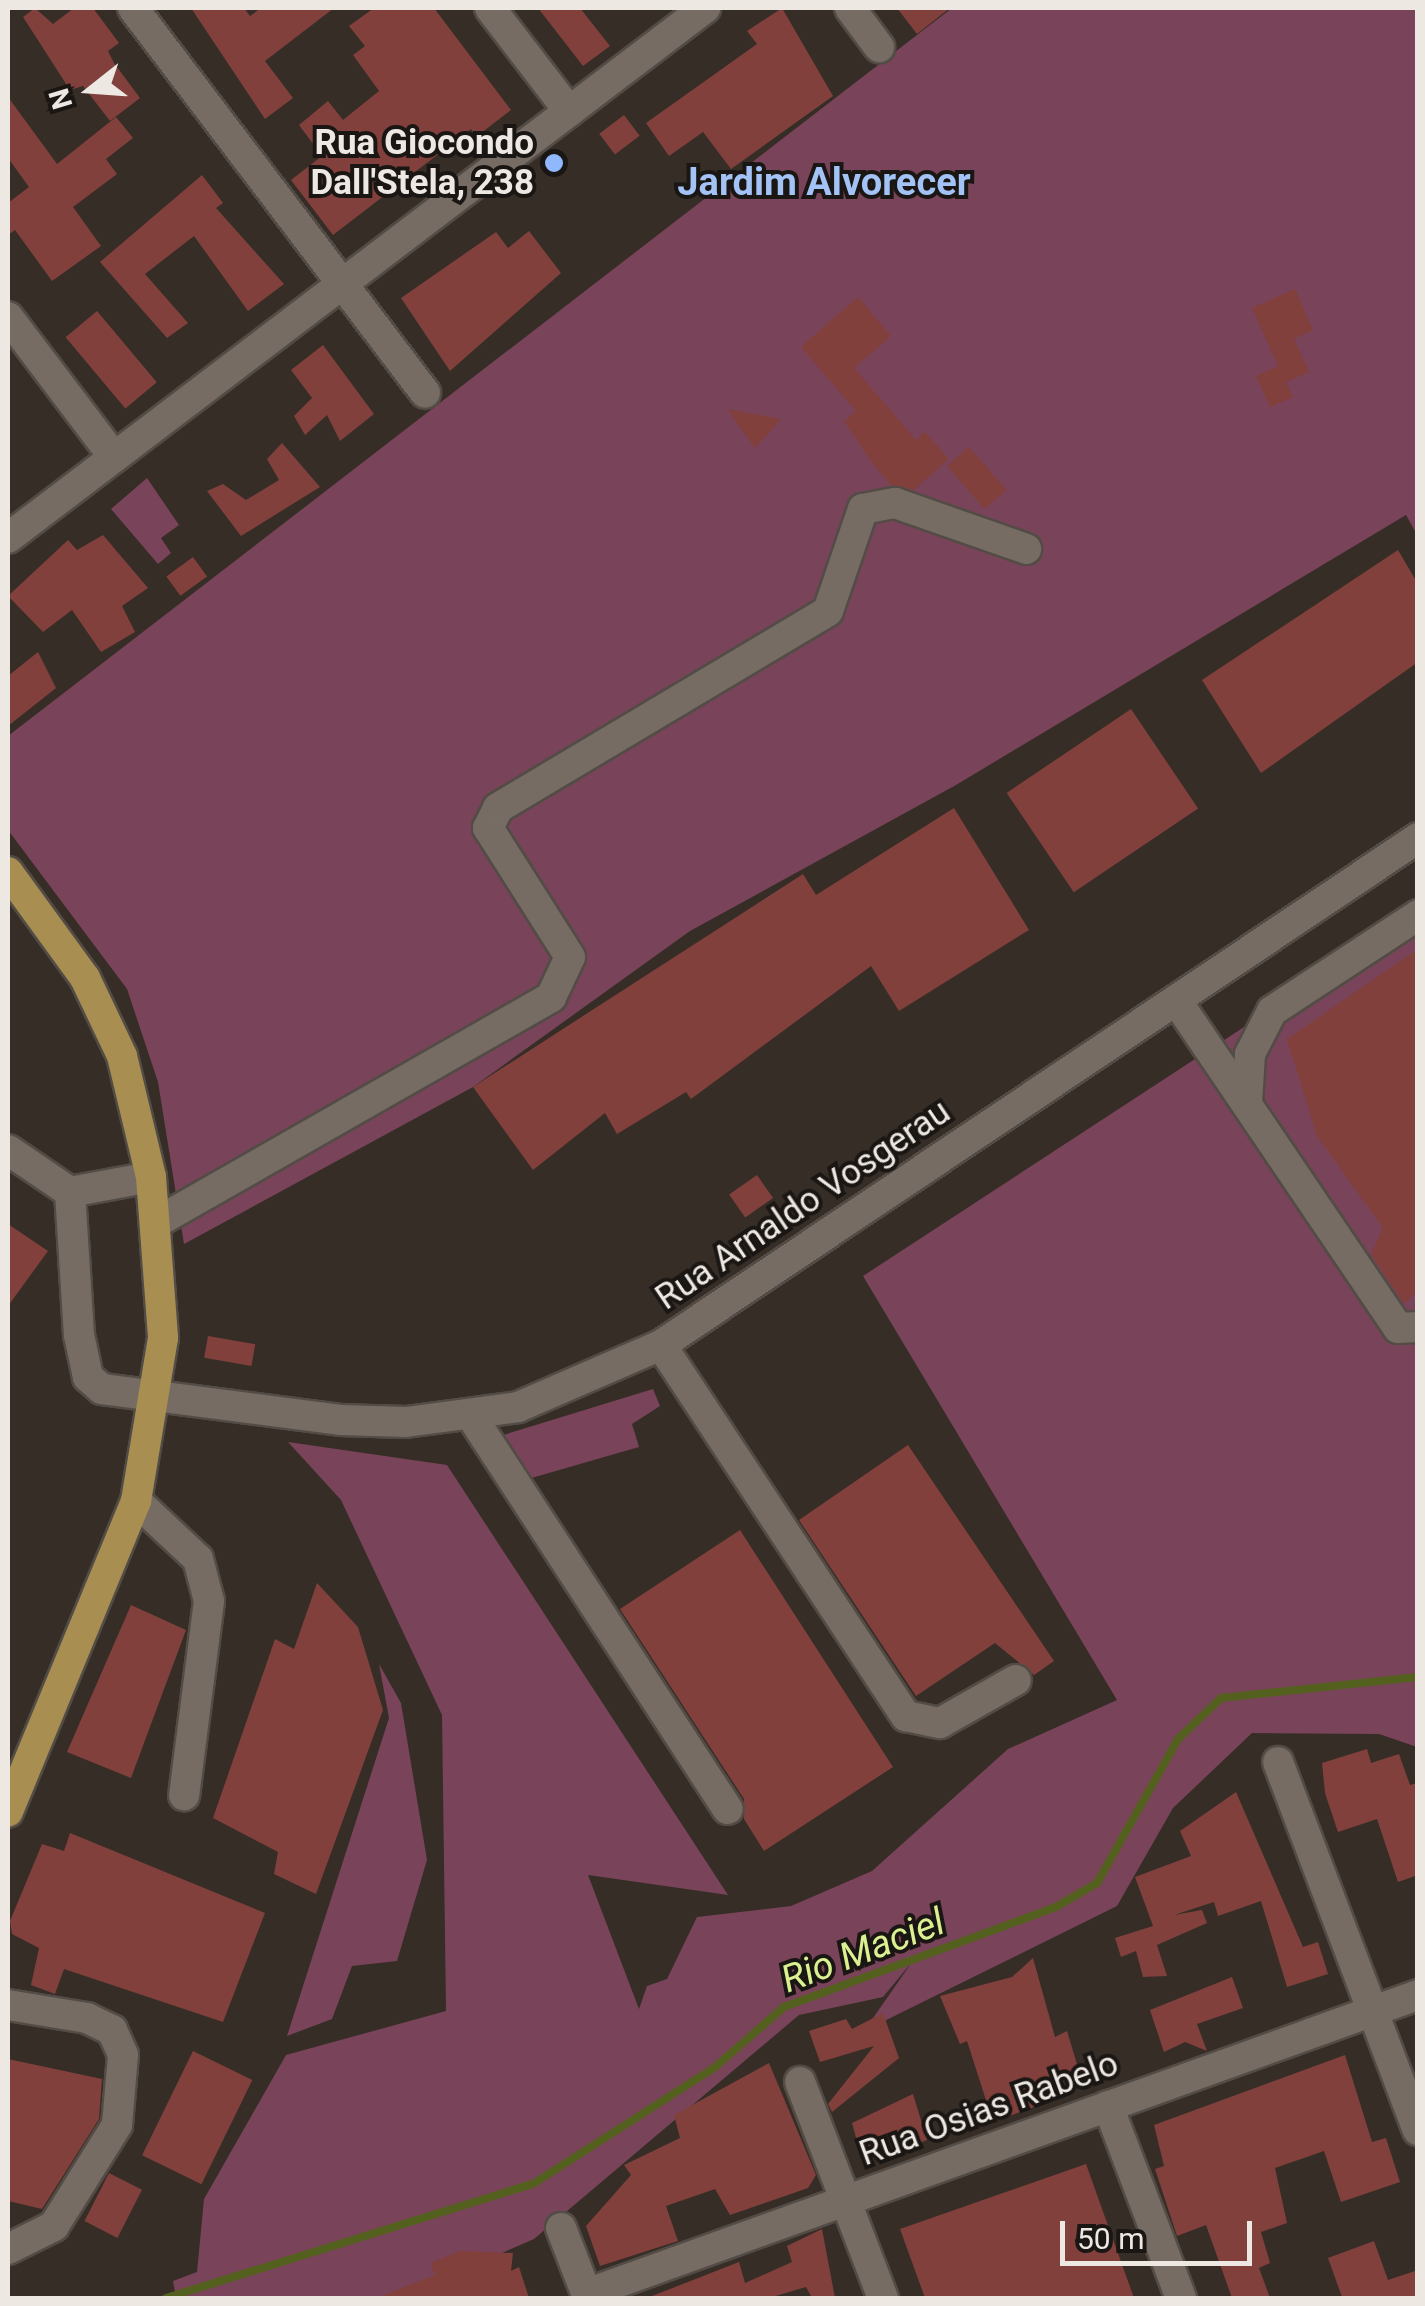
<!DOCTYPE html>
<html>
<head>
<meta charset="utf-8">
<style>
	body { margin:0 }
	#map { position:relative; width:1425px; height:2306px; overflow:hidden; background:#362d26; font-family:Roboto,sans-serif }
	div>[style] { position:absolute }
	[style*='--x'] { left:calc(var(--x)*1px); top:calc(var(--y)*1px); width:calc(var(--w)*1px); rotate:calc(var(--a)*1deg) }
	.green>* { inset:0; background:#794359 }
	.stream>* { height:8px; margin:-4px; padding:0 4px; transform-origin:4px; border-radius:4px; background:#54611e }
	.building>* { inset:0; background:#82403c; transform-origin:0 0 }
	.roads { filter:drop-shadow(2px 0 #534c46) drop-shadow(-2px 0 #534c46) drop-shadow(0 2px #534c46) drop-shadow(0 -2px #534c46) }
	.minor>* { height:30px; margin:-15px; padding:0 15px; transform-origin:15px; border-radius:15px; background:#776c64 }
	.major>* { height:30px; margin:-15px; padding:0 15px; transform-origin:15px; border-radius:15px; background:#a98e51 }
	.dots>* { width:28px; height:28px; translate:-50% -50%; box-sizing:border-box; border:5px solid #1a1613; border-radius:50% }
	span { translate:-50% -50%; white-space:nowrap; text-align:center; line-height:1.15; -webkit-text-stroke:8px #1a1613; paint-order:stroke }
	.poi-label { font-size:35px; color:#eee8e3; font-weight:700 }
	.right { translate:-100% -50%; text-align:right }
	.street-label { font-size:35px; color:#eee8e3 }
	.neighbourhood-label { font-size:38px; color:#a3c2f5; font-weight:700 }
	.water-label { font-size:38px; color:#dbf091; font-style:italic }
	.frame { position:absolute; inset:0; border:10px solid #eee8e3; pointer-events:none }
	.north { position:absolute; left:40px; top:40px; width:100px; height:100px; -webkit-text-stroke:8px #1a1613; paint-order:stroke; rotate:253deg; font-size:28px; font-weight:700; line-height:40px; text-align:center; color:#eee8e3 }
	.north::after { content:''; display:block; margin:auto; width:35px; height:45px; background:#eee8e3; clip-path:polygon(50% 0,100% 100%,50% 72%,0 100%) }
	.scale { position:absolute; left:1060px; top:2221px; width:192px; height:45px; box-sizing:border-box; border:5px solid #eee8e3; border-top:0; padding-left:12px; font-size:30px; line-height:35px; white-space:nowrap; color:#eee8e3; -webkit-text-stroke:8px #1a1613; paint-order:stroke }
</style>
</head>
<body>
<div id="map">
	<div class="green">
		<div style="clip-path:polygon(952px 8px,1417px 8px,1417px 535px,1406px 515px,956px 785px,690px 931px,473px 1087px,184px 1244px,158px 1082px,127px 989px,8px 830px,8px 736px)"></div>
		<div style="clip-path:polygon(147px 478px,179px 525px,161px 538px,171px 553px,158px 564px,111px 509px)"></div>
		<div style="clip-path:polygon(1417px 914px,1417px 1747px,1379px 1734px,1252px 1733px,1173px 1808px,1117px 1906px,864px 2031px,912px 1962px,883px 1997px,799px 2015px,534px 2239px,399px 2298px,176px 2298px,173px 2281px,197px 2272px,204px 2199px,286px 2055px,446px 2011px,442px 1715px,341px 1500px,288px 1442px,447px 1465px,728px 1895px,588px 1875px,639px 2009px,647px 1986px,667px 1979px,697px 1917px,791px 1906px,872px 1871px,1008px 1749px,1117px 1700px,863px 1276px)"></div>
		<div style="clip-path:polygon(653px 1389px,660px 1406px,632px 1424px,639px 1447px,528px 1479px,500px 1436px)"></div>
		<div style="clip-path:polygon(379px 1664px,401px 1703px,427px 1860px,397px 1961px,352px 1966px,332px 2019px,287px 2036px,389px 1718px)"></div>
	</div>
	<div class="stream">
		<div style="--x:166;--y:2298;--w:384;--a:-17.3"></div>
		<div style="--x:533;--y:2184;--w:215;--a:-32.7"></div>
		<div style="--x:714;--y:2068;--w:93;--a:-41.1"></div>
		<div style="--x:784;--y:2007;--w:290;--a:-20.2"></div>
		<div style="--x:1056;--y:1907;--w:48;--a:-30.3"></div>
		<div style="--x:1097;--y:1883;--w:165;--a:-60.6"></div>
		<div style="--x:1178;--y:1739;--w:59;--a:-43.6"></div>
		<div style="--x:1221;--y:1698;--w:198;--a:-6.1"></div>
	</div>
	<div class="building">
		<div style="clip-path:polygon(35px 8px,53px 24px,74px 8px,93px 8px,119px 43px,108px 51px,114px 63px,140px 98px,110px 121px,83px 86px,70px 90px,23px 17px)"></div>
		<div style="clip-path:polygon(191px 8px,244px 8px,250px 16px,261px 8px,334px 8px,265px 61px,293px 98px,265px 119px)"></div>
		<div style="clip-path:polygon(374px 8px,434px 8px,511px 110px,476px 137px,471px 129px,333px 235px,291px 180px,322px 156px,299px 125px,328px 101px,343px 120px,379px 91px,353px 55px,365px 46px,349px 26px)"></div>
		<div style="clip-path:polygon(538px 8px,580px 8px,610px 46px,583px 66px)"></div>
		<div style="clip-path:polygon(782px 8px,833px 96px,731px 169px,703px 132px,669px 156px,646px 123px,757px 44px,747px 31px)"></div>
		<div style="clip-path:polygon(897px 8px,950px 8px,917px 34px)"></div>
		<div style="clip-path:polygon(8px 97px,57px 164px,116px 117px,133px 138px,106px 159px,117px 174px,73px 207px,101px 246px,52px 281px,15px 230px,8px 235px,8px 203px,29px 187px,8px 158px)"></div>
		<div style="left:624px;top:115px;width:26px;height:31px;rotate:53deg"></div>
		<div style="clip-path:polygon(202px 175px,223px 203px,216px 208px,284px 284px,248px 311px,194px 236px,145px 274px,188px 323px,167px 338px,100px 262px)"></div>
		<div style="clip-path:polygon(529px 231px,561px 273px,450px 371px,401px 298px,496px 232px,508px 248px)"></div>
		<div style="clip-path:polygon(1295px 289px,1313px 330px,1294px 339px,1309px 372px,1286px 382px,1293px 397px,1270px 407px,1256px 376px,1278px 366px,1252px 308px)"></div>
		<div style="clip-path:polygon(858px 297px,891px 336px,854px 368px,916px 440px,925px 432px,949px 459px,914px 490px,891px 485px,872px 463px,844px 421px,856px 411px,801px 347px)"></div>
		<div style="left:97px;top:311px;width:93px;height:41px;rotate:50deg"></div>
		<div style="clip-path:polygon(323px 345px,374px 414px,340px 441px,327px 415px,305px 435px,294px 416px,312px 398px,291px 370px)"></div>
		<div style="clip-path:polygon(727px 409px,781px 419px,755px 448px)"></div>
		<div style="clip-path:polygon(282px 443px,320px 487px,241px 536px,207px 491px,223px 484px,246px 500px,279px 480px,267px 459px)"></div>
		<div style="left:969px;top:447px;width:57px;height:29px;rotate:49deg"></div>
		<div style="clip-path:polygon(103px 535px,148px 588px,122px 606px,135px 632px,101px 652px,72px 610px,43px 632px,8px 596px,68px 540px,77px 550px)"></div>
		<div style="clip-path:polygon(1398px 550px,1418px 584px,1418px 662px,1261px 773px,1202px 680px)"></div>
		<div style="left:193px;top:557px;width:24px;height:33px;rotate:54deg"></div>
		<div style="clip-path:polygon(38px 652px,56px 688px,8px 726px,8px 676px)"></div>
		<div style="left:1131px;top:709px;width:120px;height:150px;rotate:56deg"></div>
		<div style="clip-path:polygon(954px 808px,1029px 930px,899px 1011px,871px 966px,691px 1099px,686px 1092px,617px 1134px,605px 1113px,533px 1170px,473px 1087px,803px 874px,816px 895px)"></div>
		<div style="clip-path:polygon(1418px 949px,1418px 1290px,1404px 1304px,1371px 1254px,1383px 1228px,1317px 1136px,1287px 1039px)"></div>
		<div style="left:757px;top:1175px;width:28px;height:34px;rotate:55deg"></div>
		<div style="clip-path:polygon(8px 1224px,48px 1251px,8px 1306px)"></div>
		<div style="left:208px;top:1336px;width:48px;height:22px;rotate:10deg"></div>
		<div style="clip-path:polygon(908px 1445px,1054px 1661px,1034px 1675px,995px 1643px,916px 1696px,799px 1520px)"></div>
		<div style="clip-path:polygon(740px 1530px,893px 1767px,764px 1851px,744px 1819px,744px 1799px,620px 1609px)"></div>
		<div style="clip-path:polygon(317px 1583px,358px 1627px,383px 1710px,316px 1894px,274px 1874px,278px 1852px,213px 1818px,275px 1639px,294px 1649px)"></div>
		<div style="clip-path:polygon(131px 1605px,186px 1630px,131px 1778px,67px 1752px)"></div>
		<div style="clip-path:polygon(1367px 1749px,1371px 1763px,1399px 1754px,1410px 1785px,1418px 1783px,1418px 1875px,1398px 1882px,1377px 1819px,1338px 1832px,1325px 1793px,1322px 1763px)"></div>
		<div style="clip-path:polygon(1236px 1792px,1303px 1947px,1318px 1942px,1328px 1974px,1287px 1987px,1261px 1901px,1218px 1916px,1214px 1902px,1174px 1915px,1202px 1910px,1207px 1923px,1157px 1945px,1167px 1976px,1143px 1977px,1136px 1951px,1121px 1957px,1115px 1938px,1153px 1926px,1135px 1877px,1191px 1856px,1180px 1831px)"></div>
		<div style="clip-path:polygon(70px 1833px,265px 1913px,223px 2022px,64px 1969px,55px 1994px,31px 1985px,39px 1948px,12px 1934px,10px 1921px,42px 1844px,64px 1851px)"></div>
		<div style="clip-path:polygon(1033px 1958px,1055px 2037px,1067px 2031px,1080px 2074px,1052px 2087px,1056px 2099px,993px 2122px,967px 2041px,960px 2044px,940px 1996px,1012px 1977px)"></div>
		<div style="clip-path:polygon(1232px 1977px,1243px 2008px,1197px 2024px,1207px 2051px,1185px 2042px,1164px 2052px,1150px 2010px)"></div>
		<div style="clip-path:polygon(883px 2013px,899px 2058px,832px 2112px,828px 2104px,874px 2046px,820px 2062px,809px 2031px,846px 2019px,852px 2029px)"></div>
		<div style="left:193px;top:2051px;width:66px;height:116px;rotate:26deg"></div>
		<div style="clip-path:polygon(1345px 2055px,1372px 2142px,1386px 2138px,1400px 2182px,1341px 2202px,1324px 2151px,1275px 2168px,1287px 2223px,1261px 2232px,1270px 2263px,1259px 2268px,1270px 2298px,1232px 2298px,1206px 2225px,1177px 2236px,1155px 2169px,1164px 2166px,1154px 2125px)"></div>
		<div style="clip-path:polygon(8px 2059px,102px 2079px,99px 2119px,42px 2209px,8px 2201px)"></div>
		<div style="clip-path:polygon(769px 2063px,816px 2175px,808px 2188px,730px 2215px,715px 2189px,666px 2206px,678px 2241px,600px 2266px,586px 2226px,631px 2175px,624px 2165px,680px 2138px,674px 2115px)"></div>
		<div style="clip-path:polygon(913px 2094px,927px 2140px,863px 2163px,852px 2123px)"></div>
		<div style="clip-path:polygon(1086px 2164px,1134px 2298px,925px 2298px,900px 2229px)"></div>
		<div style="left:109px;top:2173px;width:37px;height:54px;rotate:27deg"></div>
		<div style="clip-path:polygon(822px 2229px,835px 2298px,812px 2298px,806px 2287px,769px 2298px,647px 2298px,739px 2262px,745px 2283px,792px 2262px,787px 2246px)"></div>
		<div style="clip-path:polygon(1374px 2241px,1388px 2280px,1418px 2270px,1418px 2298px,1342px 2297px,1328px 2258px)"></div>
		<div style="clip-path:polygon(460px 2251px,513px 2253px,511px 2271px,519px 2267px,529px 2298px,376px 2298px,435px 2275px,430px 2263px)"></div>
	</div>
	<div class="roads">
		<div class="minor">
			<div style="--x:133;--y:8;--w:483;--a:52.8"></div>
			<div style="--x:490;--y:8;--w:130;--a:52.5"></div>
			<div style="--x:850;--y:8;--w:49;--a:53.4"></div>
			<div style="--x:8;--y:317;--w:176;--a:52.9"></div>
			<div style="--x:8;--y:538;--w:876;--a:-37.25"></div>
			<div style="--x:1176;--y:1000;--w:396;--a:55.9"></div>
			<div style="--x:1398;--y:1328;--w:20;--a:-3"></div>
			<div style="--x:1247;--y:1103;--w:49;--a:-86.5"></div>
			<div style="--x:1250;--y:1054;--w:48;--a:-62.9"></div>
			<div style="--x:1272;--y:1011;--w:175;--a:-33.3"></div>
			<div style="--x:8;--y:1150;--w:75;--a:34.1"></div>
			<div style="--x:70;--y:1192;--w:143;--a:86.4"></div>
			<div style="--x:79;--y:1335;--w:43;--a:77.9"></div>
			<div style="--x:88;--y:1377;--w:18;--a:41"></div>
			<div style="--x:102;--y:1389;--w:240;--a:7.4"></div>
			<div style="--x:340;--y:1420;--w:66;--a:1.7"></div>
			<div style="--x:406;--y:1422;--w:113;--a:-7.6"></div>
			<div style="--x:518;--y:1407;--w:156;--a:-23.4"></div>
			<div style="--x:661;--y:1345;--w:911;--a:-33.81"></div>
			<div style="--x:70;--y:1192;--w:82;--a:-10.5"></div>
			<div style="--x:157;--y:1222;--w:454;--a:-29.7"></div>
			<div style="--x:551;--y:997;--w:44;--a:-64.6"></div>
			<div style="--x:570;--y:957;--w:153;--a:-122.4"></div>
			<div style="--x:488;--y:828;--w:22;--a:-63"></div>
			<div style="--x:498;--y:808;--w:384;--a:-30.8"></div>
			<div style="--x:828;--y:611;--w:108;--a:-71.1"></div>
			<div style="--x:863;--y:509;--w:33;--a:-11"></div>
			<div style="--x:895;--y:503;--w:139;--a:19.3"></div>
			<div style="--x:661;--y:1345;--w:445;--a:56.6"></div>
			<div style="--x:906;--y:1716;--w:35;--a:12"></div>
			<div style="--x:940;--y:1723;--w:87;--a:-29.5"></div>
			<div style="--x:472;--y:1417;--w:468;--a:56.9"></div>
			<div style="--x:136;--y:1501;--w:85;--a:43.1"></div>
			<div style="--x:198;--y:1559;--w:43;--a:75.3"></div>
			<div style="--x:209;--y:1601;--w:196;--a:97.3"></div>
			<div style="--x:1278;--y:1762;--w:394;--a:69.2"></div>
			<div style="--x:8;--y:2005;--w:80;--a:9.3"></div>
			<div style="--x:87;--y:2018;--w:28;--a:26"></div>
			<div style="--x:112;--y:2030;--w:27;--a:66"></div>
			<div style="--x:123;--y:2055;--w:70;--a:94.9"></div>
			<div style="--x:117;--y:2125;--w:119;--a:122"></div>
			<div style="--x:54;--y:2226;--w:51;--a:153.4"></div>
			<div style="--x:800;--y:2082;--w:231;--a:69"></div>
			<div style="--x:1108;--y:2106;--w:205;--a:69.2"></div>
			<div style="--x:561;--y:2228;--w:75;--a:68.9"></div>
			<div style="--x:586;--y:2294;--w:884;--a:-19.77"></div>
		</div>
		<div class="major">
			<div style="--x:8;--y:872;--w:131;--a:54"></div>
			<div style="--x:85;--y:978;--w:86;--a:64.6"></div>
			<div style="--x:122;--y:1056;--w:124;--a:76.5"></div>
			<div style="--x:151;--y:1177;--w:161;--a:85.7"></div>
			<div style="--x:163;--y:1338;--w:165;--a:99.4"></div>
			<div style="--x:136;--y:1501;--w:336;--a:112.4"></div>
		</div>
	</div>
	<div class="dots">
		<div style="left:554px;top:163px;background:#8fb8fd"></div>
	</div>
	<div class="poi-label">
		<span class="right" style="left:534px;top:163px">Rua Giocondo<br>Dall'Stela, 238</span>
	</div>
	<div class="street-label">
		<span style="left:803px;top:1205px;rotate:-34deg">Rua Arnaldo Vosgerau</span>
		<span style="left:989px;top:2109px;rotate:-20deg">Rua Osias Rabelo</span>
	</div>
	<div class="neighbourhood-label">
		<span style="left:824px;top:183px">Jardim Alvorecer</span>
	</div>
	<div class="water-label">
		<span style="left:863px;top:1951px;rotate:-21deg">Rio Maciel</span>
	</div>
	<div class="frame"></div>
	<div class="north">N</div>
	<div class="scale">50 m</div>
</div>
</body>
</html>
